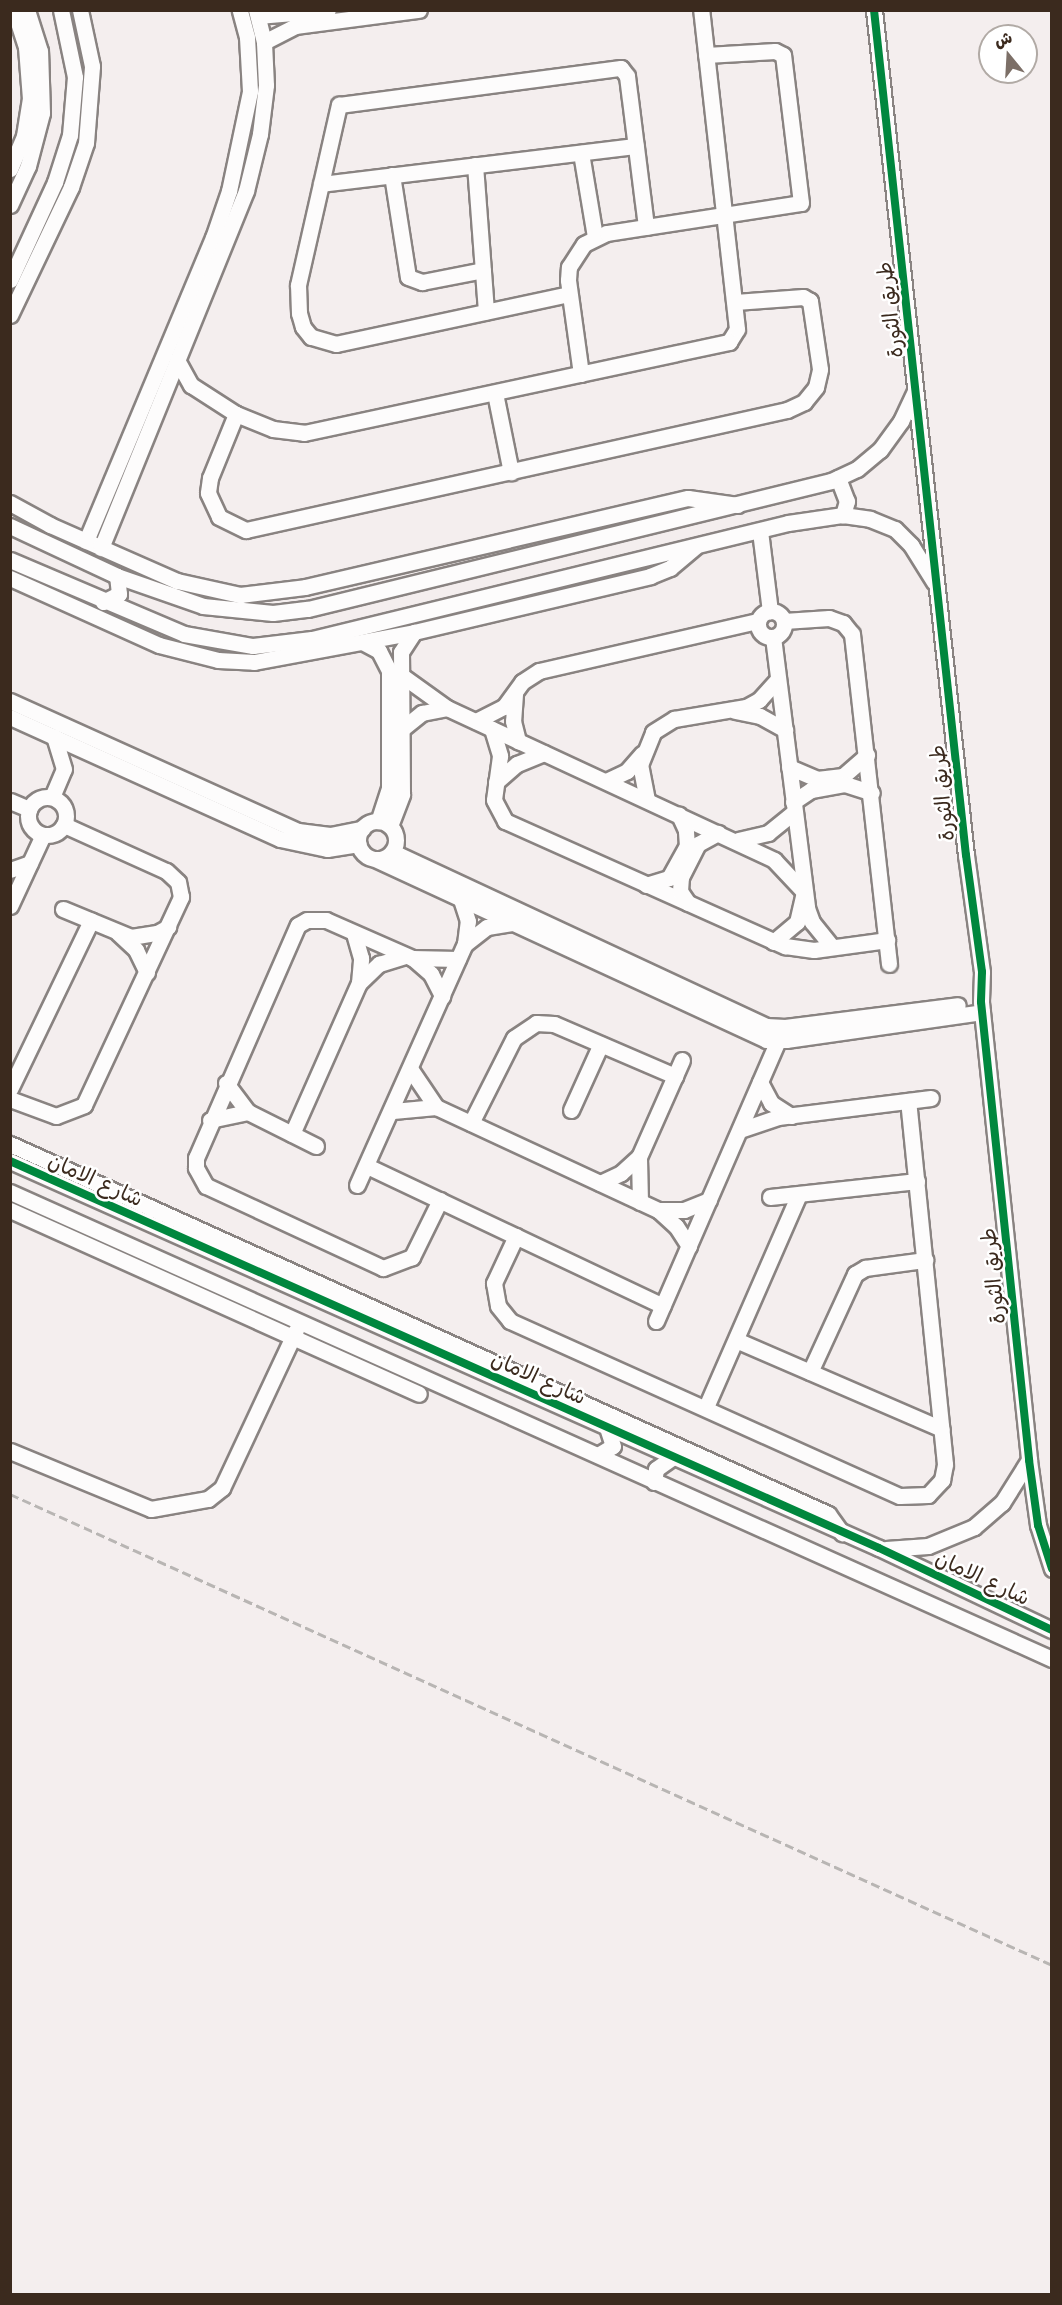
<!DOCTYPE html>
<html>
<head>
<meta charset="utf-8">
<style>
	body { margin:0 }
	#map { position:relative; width:1062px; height:2305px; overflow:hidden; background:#f4eeee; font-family:Mali,"Playpen Sans Arabic",sans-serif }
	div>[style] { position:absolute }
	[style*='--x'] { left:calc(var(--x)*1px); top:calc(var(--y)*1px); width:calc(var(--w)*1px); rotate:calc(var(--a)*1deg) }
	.roads { filter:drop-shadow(2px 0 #898381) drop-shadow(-2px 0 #898381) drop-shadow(0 2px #898381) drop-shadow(0 -2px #898381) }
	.minor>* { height:15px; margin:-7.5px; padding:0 7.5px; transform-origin:7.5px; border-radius:7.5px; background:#fdfcfc }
	.minor>.ring { margin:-7.5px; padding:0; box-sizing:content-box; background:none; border:15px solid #fdfcfc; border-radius:50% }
	.rail>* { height:3px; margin-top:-1.5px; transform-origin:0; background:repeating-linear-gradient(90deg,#b8b5b3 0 9px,transparent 0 13.5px) }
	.cycleway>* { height:8px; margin:-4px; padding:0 4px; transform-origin:4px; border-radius:4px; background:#00873e }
	span { translate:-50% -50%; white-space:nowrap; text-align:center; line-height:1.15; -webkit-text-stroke:5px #fff; paint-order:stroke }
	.street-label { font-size:21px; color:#3b2a1e }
	.frame { position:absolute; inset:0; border:12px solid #3b2a1e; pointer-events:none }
	.north { position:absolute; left:978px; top:24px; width:60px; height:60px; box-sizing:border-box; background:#fff; border:2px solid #b1aaa5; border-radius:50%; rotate:342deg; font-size:16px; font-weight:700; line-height:24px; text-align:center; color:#3b2a1e }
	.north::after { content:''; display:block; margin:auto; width:21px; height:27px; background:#7c6f67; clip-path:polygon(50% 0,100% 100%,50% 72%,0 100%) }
</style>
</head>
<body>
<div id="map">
	<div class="roads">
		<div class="minor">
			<div style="--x:874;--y:10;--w:850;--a:83.79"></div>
			<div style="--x:966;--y:855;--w:118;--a:82.2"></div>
			<div style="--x:982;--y:972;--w:30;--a:92"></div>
			<div style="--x:981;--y:1002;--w:461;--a:84"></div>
			<div style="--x:1029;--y:1460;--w:66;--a:82.1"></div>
			<div style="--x:1038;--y:1525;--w:46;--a:72.3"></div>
			<div style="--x:258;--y:16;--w:70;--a:-4.9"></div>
			<div style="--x:264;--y:42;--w:35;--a:-27"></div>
			<div style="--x:295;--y:26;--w:125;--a:-7.4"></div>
			<div style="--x:581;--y:153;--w:85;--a:80.5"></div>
			<div style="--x:475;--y:165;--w:147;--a:85.7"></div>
			<div style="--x:10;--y:169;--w:36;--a:-67"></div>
			<div style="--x:24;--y:136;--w:37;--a:-81"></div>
			<div style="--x:30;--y:99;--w:52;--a:-94.4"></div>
			<div style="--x:26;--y:47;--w:39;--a:-108"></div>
			<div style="--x:392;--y:175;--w:103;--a:81.1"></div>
			<div style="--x:408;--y:277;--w:15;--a:20"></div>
			<div style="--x:422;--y:282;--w:62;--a:-11.1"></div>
			<div style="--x:321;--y:184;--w:317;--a:-6.9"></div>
			<div style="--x:10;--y:205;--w:43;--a:-65.2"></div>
			<div style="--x:28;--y:166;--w:55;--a:-75.2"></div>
			<div style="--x:42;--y:113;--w:62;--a:-91.8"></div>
			<div style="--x:40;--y:51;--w:43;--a:-107.6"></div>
			<div style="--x:10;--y:280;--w:108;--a:-65.3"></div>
			<div style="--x:55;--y:182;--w:49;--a:-72.3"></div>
			<div style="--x:70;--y:135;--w:58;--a:-85.1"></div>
			<div style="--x:75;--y:77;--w:68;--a:-101.8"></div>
			<div style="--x:569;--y:294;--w:238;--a:167.9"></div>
			<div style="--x:336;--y:344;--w:26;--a:-164"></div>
			<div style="--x:311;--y:337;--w:13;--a:-129"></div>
			<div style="--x:303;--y:327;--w:15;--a:-106"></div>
			<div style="--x:299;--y:313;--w:28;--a:-92"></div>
			<div style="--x:298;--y:285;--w:185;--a:-77.2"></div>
			<div style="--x:339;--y:105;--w:284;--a:-7.5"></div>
			<div style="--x:621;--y:68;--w:10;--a:53"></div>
			<div style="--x:627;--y:76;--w:152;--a:82.8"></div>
			<div style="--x:10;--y:315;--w:142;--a:-64.5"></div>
			<div style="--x:71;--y:187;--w:46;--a:-71.2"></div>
			<div style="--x:86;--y:143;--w:77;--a:-85.5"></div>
			<div style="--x:92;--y:66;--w:57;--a:-102.1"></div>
			<div style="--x:177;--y:360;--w:29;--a:61"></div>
			<div style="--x:191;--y:385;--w:54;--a:32.8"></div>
			<div style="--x:236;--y:414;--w:40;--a:22"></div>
			<div style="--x:273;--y:429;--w:31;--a:7"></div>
			<div style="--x:304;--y:433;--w:435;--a:-12.1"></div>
			<div style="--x:729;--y:342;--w:15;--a:-58"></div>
			<div style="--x:737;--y:329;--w:321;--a:-96.4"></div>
			<div style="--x:581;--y:374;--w:95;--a:-97.9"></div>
			<div style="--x:568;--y:280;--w:13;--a:-86"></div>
			<div style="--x:569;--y:267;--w:27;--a:-57"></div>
			<div style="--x:584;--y:244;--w:25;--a:-26"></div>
			<div style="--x:607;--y:233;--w:196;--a:-8.8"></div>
			<div style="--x:801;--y:203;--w:149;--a:-96.9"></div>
			<div style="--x:783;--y:55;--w:9;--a:-153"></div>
			<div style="--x:775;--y:51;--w:69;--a:176.7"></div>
			<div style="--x:495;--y:393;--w:81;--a:78.6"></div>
			<div style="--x:236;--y:414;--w:69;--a:112.1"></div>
			<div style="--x:210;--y:478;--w:15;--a:98"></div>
			<div style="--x:208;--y:493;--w:26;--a:65"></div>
			<div style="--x:219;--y:517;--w:30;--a:26"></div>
			<div style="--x:246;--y:530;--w:554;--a:-12.51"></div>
			<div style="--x:787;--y:410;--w:19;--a:-25"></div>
			<div style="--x:804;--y:402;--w:19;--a:-51"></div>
			<div style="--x:816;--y:387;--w:18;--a:-77"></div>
			<div style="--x:820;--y:369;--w:69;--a:-98.4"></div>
			<div style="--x:810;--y:301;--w:8;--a:-150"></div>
			<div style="--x:803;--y:297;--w:68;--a:175.8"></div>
			<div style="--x:838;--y:478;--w:25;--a:69"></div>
			<div style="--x:847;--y:501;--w:15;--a:106"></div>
			<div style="--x:10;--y:503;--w:46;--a:28.8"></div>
			<div style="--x:50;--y:525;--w:139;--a:23.8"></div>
			<div style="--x:177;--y:581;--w:65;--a:12.5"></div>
			<div style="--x:240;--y:595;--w:65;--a:-7"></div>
			<div style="--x:305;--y:587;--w:393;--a:-13.1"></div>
			<div style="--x:688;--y:498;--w:50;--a:8"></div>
			<div style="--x:10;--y:526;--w:118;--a:25"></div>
			<div style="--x:117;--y:576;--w:91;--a:19.2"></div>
			<div style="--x:203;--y:606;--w:70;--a:5.7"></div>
			<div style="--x:273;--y:613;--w:35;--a:-7"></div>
			<div style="--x:308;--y:609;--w:538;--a:-13.75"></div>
			<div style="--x:831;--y:481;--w:29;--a:-25"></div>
			<div style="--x:857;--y:469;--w:30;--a:-40"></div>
			<div style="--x:880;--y:450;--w:36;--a:-54"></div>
			<div style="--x:901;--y:421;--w:33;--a:-65"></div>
			<div style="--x:760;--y:531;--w:81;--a:82.9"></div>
			<div style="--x:86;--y:541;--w:329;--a:-67.3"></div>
			<div style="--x:213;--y:238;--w:50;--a:-71.2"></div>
			<div style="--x:229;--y:191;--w:102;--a:-78.1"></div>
			<div style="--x:250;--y:91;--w:54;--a:-93.2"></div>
			<div style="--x:247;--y:37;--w:28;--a:-105"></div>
			<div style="--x:101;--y:548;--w:385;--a:-67.9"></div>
			<div style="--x:246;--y:191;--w:59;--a:-76.2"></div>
			<div style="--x:260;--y:134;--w:49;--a:-83"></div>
			<div style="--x:266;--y:85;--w:43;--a:-92.7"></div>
			<div style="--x:264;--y:42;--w:33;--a:-104"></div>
			<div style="--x:10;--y:560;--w:189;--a:23"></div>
			<div style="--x:184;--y:634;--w:70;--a:9.9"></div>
			<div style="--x:253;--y:646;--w:59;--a:-6.8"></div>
			<div style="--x:312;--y:639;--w:490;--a:-13.7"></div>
			<div style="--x:788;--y:523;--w:56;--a:-8.3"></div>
			<div style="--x:843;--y:515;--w:27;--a:8"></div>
			<div style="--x:870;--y:519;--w:27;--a:22"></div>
			<div style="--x:895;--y:529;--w:23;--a:45"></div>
			<div style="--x:911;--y:545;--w:44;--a:58.1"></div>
			<div style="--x:10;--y:578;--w:163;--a:24.2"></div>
			<div style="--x:159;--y:645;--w:61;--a:14.3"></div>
			<div style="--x:218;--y:660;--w:36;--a:3"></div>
			<div style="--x:254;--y:662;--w:163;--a:-10.6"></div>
			<div style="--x:414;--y:632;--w:243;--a:-13.3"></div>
			<div style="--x:650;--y:576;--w:22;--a:-22"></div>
			<div style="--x:670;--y:568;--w:33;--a:-40"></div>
			<div style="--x:103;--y:602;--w:18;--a:-27"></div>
			<div style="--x:119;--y:594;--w:18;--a:-96"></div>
			<div class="ring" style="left:758px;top:611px;width:11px;height:11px"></div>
			<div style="--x:784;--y:621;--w:45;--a:-3.8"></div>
			<div style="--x:829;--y:618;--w:15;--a:20"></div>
			<div style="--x:843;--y:623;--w:14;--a:51"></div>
			<div style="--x:852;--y:634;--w:332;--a:83.6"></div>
			<div style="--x:773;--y:637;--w:273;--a:82.8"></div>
			<div style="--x:807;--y:908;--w:15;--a:70"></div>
			<div style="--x:812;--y:922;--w:32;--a:51"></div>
			<div style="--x:364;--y:643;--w:17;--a:28"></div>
			<div style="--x:379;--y:651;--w:22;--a:63"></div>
			<div style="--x:389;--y:671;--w:117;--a:90"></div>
			<div style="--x:389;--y:788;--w:35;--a:108"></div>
			<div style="--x:401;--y:675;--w:57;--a:35.7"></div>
			<div style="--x:447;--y:708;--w:361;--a:24.9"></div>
			<div style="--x:774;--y:860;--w:44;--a:46.8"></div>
			<div style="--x:804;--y:892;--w:31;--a:103"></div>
			<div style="--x:797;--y:922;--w:31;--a:140"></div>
			<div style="--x:515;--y:694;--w:27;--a:94"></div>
			<div style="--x:513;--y:721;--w:21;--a:76"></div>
			<div style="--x:10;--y:701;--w:316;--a:24.3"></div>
			<div style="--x:298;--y:831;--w:32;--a:7"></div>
			<div style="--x:330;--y:835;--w:33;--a:-11"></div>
			<div style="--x:735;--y:711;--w:25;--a:11"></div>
			<div style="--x:760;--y:716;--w:29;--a:29"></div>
			<div style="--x:10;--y:717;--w:296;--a:24.3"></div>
			<div style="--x:280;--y:839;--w:48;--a:12"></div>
			<div style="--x:327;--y:849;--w:32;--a:-9"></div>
			<div style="--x:476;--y:721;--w:31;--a:-27"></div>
			<div style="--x:504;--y:707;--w:31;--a:-54"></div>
			<div style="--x:522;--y:682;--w:20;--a:-33"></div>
			<div style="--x:539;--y:671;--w:225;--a:-12.9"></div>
			<div style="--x:402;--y:729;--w:26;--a:-39"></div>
			<div style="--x:422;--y:713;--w:25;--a:-11"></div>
			<div style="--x:492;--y:729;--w:28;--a:73"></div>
			<div style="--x:500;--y:756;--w:44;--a:97.8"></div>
			<div style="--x:494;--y:800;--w:24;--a:62"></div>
			<div style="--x:505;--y:821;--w:307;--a:24.1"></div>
			<div style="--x:785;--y:946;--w:29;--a:8"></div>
			<div style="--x:814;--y:950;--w:74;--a:-7.8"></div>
			<div style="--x:789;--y:767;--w:30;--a:23"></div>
			<div style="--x:817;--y:779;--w:26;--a:-7"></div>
			<div style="--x:843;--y:776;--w:32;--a:-41"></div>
			<div style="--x:606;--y:781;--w:23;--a:-25"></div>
			<div style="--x:627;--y:771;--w:23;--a:-49"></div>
			<div style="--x:496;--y:782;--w:28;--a:-41"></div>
			<div style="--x:517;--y:764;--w:29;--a:-22"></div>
			<div class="ring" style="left:28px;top:797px;width:23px;height:23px"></div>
			<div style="--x:52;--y:797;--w:30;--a:-67"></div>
			<div style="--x:64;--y:769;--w:34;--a:-107"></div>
			<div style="--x:647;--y:800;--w:36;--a:-101"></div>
			<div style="--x:640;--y:765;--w:35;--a:-68"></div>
			<div style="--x:653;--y:732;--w:25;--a:-32"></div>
			<div style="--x:674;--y:719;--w:73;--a:-9.5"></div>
			<div style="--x:746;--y:707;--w:15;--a:-28"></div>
			<div style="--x:759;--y:700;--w:28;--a:-48"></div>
			<div style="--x:10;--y:801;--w:21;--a:23"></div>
			<div style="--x:793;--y:802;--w:22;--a:-34"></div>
			<div style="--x:811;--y:790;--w:35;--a:-10"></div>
			<div style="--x:845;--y:784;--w:28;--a:18"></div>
			<div class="ring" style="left:358px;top:821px;width:23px;height:23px"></div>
			<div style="--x:390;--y:826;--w:34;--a:-69"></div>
			<div style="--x:402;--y:794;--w:142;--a:-90.4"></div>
			<div style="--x:401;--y:652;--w:24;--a:-57"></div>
			<div style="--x:738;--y:840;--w:31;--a:-13"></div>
			<div style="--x:768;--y:833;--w:33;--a:-39"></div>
			<div style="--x:393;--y:852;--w:412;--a:25"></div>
			<div style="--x:766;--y:1026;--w:19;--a:3"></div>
			<div style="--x:785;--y:1027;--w:174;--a:-7.2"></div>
			<div style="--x:377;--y:860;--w:429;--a:24.8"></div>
			<div style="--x:766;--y:1040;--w:20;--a:0"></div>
			<div style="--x:786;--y:1040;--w:198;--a:-8.1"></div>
			<div style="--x:10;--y:870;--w:21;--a:-19"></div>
			<div style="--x:646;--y:885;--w:24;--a:-17"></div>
			<div style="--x:669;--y:878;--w:37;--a:-61"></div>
			<div style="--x:687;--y:846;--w:16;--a:-94"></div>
			<div style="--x:686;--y:830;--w:17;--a:-115"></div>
			<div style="--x:688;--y:903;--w:14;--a:-124"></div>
			<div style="--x:680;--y:891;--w:14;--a:-86"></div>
			<div style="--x:681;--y:877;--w:37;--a:-63"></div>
			<div style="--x:698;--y:844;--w:23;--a:-29"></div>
			<div style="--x:10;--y:906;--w:78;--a:-65.1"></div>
			<div style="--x:63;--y:909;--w:74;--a:22.4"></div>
			<div style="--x:131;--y:937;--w:26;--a:-9"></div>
			<div style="--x:157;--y:933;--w:13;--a:-29"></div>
			<div style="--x:118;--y:933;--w:25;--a:43"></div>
			<div style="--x:136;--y:950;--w:25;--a:64"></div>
			<div style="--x:465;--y:944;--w:28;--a:-38"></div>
			<div style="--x:487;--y:927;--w:25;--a:-9"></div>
			<div style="--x:415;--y:960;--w:21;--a:41"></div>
			<div style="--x:431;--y:974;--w:25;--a:63"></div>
			<div style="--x:359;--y:983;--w:28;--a:-44"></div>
			<div style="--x:379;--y:964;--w:27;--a:-17"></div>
			<div style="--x:411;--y:1070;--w:45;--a:56"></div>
			<div style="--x:436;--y:1107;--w:245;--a:24.9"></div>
			<div style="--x:658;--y:1210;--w:24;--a:42"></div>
			<div style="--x:676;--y:1226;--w:24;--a:57"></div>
			<div style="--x:760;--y:1082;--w:24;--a:62"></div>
			<div style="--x:771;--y:1103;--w:24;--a:33"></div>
			<div style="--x:226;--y:1083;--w:36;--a:53"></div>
			<div style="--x:248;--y:1112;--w:76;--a:26.6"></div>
			<div style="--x:10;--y:1089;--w:187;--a:-64.3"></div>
			<div style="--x:10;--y:1099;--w:49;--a:20.3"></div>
			<div style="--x:56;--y:1116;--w:30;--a:-21"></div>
			<div style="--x:84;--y:1105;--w:230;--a:-65"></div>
			<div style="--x:181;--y:897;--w:15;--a:-101"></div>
			<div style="--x:178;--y:882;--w:16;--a:-137"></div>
			<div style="--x:166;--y:871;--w:112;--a:-155.7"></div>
			<div style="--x:571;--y:1110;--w:72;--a:-65.6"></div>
			<div style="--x:393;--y:1111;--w:43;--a:-5.3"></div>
			<div style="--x:210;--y:1120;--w:39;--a:-12"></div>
			<div style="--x:471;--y:1123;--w:95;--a:-63.2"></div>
			<div style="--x:514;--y:1038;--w:27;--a:-34"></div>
			<div style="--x:536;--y:1023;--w:18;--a:3"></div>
			<div style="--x:554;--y:1024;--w:132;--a:23.3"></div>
			<div style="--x:740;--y:1130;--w:40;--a:-18.9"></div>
			<div style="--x:778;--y:1117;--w:154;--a:-7.1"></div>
			<div style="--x:292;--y:1134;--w:165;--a:-66.1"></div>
			<div style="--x:359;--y:983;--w:25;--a:-85"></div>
			<div style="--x:361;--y:958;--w:26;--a:-106"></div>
			<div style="--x:10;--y:1144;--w:898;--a:24.34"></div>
			<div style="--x:828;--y:1514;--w:24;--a:54"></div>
			<div style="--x:10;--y:1161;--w:951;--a:24.01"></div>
			<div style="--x:879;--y:1548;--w:191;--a:25.4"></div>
			<div style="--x:367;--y:1166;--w:327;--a:25.3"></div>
			<div style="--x:600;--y:1183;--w:23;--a:-25"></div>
			<div style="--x:621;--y:1173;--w:24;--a:-42"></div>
			<div style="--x:357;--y:1185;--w:264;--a:-65.9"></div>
			<div style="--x:465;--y:944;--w:23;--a:-83"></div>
			<div style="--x:468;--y:921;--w:23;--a:-108"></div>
			<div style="--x:10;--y:1192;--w:1142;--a:24.14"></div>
			<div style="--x:770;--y:1197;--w:148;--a:-6.2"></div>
			<div style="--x:440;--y:1200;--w:64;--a:116.2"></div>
			<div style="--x:412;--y:1257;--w:31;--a:159"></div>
			<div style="--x:383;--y:1268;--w:195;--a:-155.1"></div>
			<div style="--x:206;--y:1186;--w:21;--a:-119"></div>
			<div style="--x:196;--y:1168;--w:10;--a:-90"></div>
			<div style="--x:196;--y:1158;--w:254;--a:-66.4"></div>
			<div style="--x:298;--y:925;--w:10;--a:-29"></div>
			<div style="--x:307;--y:920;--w:19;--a:0"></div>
			<div style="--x:326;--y:920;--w:94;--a:23.8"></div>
			<div style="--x:412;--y:958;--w:46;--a:1.2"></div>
			<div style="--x:640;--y:1202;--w:45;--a:-91.3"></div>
			<div style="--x:639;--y:1157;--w:106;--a:-66.1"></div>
			<div style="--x:10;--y:1210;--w:448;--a:24.2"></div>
			<div style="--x:658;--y:1210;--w:26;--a:0"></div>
			<div style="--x:684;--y:1210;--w:27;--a:-22"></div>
			<div style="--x:516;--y:1236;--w:52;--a:115.1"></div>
			<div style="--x:494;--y:1283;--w:23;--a:80"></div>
			<div style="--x:498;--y:1306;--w:19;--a:51"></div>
			<div style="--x:510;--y:1321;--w:427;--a:24.2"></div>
			<div style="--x:900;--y:1496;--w:28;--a:-2"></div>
			<div style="--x:928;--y:1495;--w:21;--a:-47"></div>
			<div style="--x:942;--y:1480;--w:16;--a:-79"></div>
			<div style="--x:945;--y:1464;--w:365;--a:-95.8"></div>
			<div style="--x:656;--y:1321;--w:305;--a:-66.5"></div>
			<div style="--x:736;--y:1340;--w:224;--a:23.4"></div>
			<div style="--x:810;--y:1372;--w:108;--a:-65.3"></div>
			<div style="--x:855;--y:1274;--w:12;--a:-31"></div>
			<div style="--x:865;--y:1268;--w:61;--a:-7.6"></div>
			<div style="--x:706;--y:1407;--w:232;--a:-66.4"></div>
			<div style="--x:10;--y:1451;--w:152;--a:22.4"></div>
			<div style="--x:151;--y:1509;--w:58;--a:-10"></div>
			<div style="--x:208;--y:1499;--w:18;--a:-38"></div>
			<div style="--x:222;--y:1488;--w:174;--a:-64.9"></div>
			<div style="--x:598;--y:1455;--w:17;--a:-31"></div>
			<div style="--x:613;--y:1446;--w:19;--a:-108"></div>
			<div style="--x:654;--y:1482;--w:13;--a:-81"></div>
			<div style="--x:656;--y:1469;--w:19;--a:-35"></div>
			<div style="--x:886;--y:1549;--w:42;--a:-4.1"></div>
			<div style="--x:928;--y:1546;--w:50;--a:-22.4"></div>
			<div style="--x:974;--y:1527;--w:37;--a:-41"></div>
			<div style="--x:1002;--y:1503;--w:51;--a:-57.9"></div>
		</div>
	</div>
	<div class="rail">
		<div style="--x:10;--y:1494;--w:1144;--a:24.32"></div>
	</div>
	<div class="cycleway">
		<div style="--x:874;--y:10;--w:850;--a:83.79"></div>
		<div style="--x:966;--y:855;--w:118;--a:82.2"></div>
		<div style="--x:982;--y:972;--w:30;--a:92"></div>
		<div style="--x:981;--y:1002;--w:461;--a:84"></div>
		<div style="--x:1029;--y:1460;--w:66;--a:82.1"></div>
		<div style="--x:1038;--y:1525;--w:46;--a:72.3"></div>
		<div style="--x:10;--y:1161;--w:951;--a:24.01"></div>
		<div style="--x:879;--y:1548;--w:191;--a:25.4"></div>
	</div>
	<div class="street-label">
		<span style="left:889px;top:310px;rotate:-97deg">طريق الثورة</span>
		<span style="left:941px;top:793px;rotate:-96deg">طريق الثورة</span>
		<span style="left:96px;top:1179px;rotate:24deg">شارع الامان</span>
		<span style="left:992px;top:1276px;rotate:-96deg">طريق الثورة</span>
		<span style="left:539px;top:1377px;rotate:24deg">شارع الامان</span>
		<span style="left:983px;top:1577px;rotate:25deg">شارع الامان</span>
	</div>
	<div class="frame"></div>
	<div class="north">ش</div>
</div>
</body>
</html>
